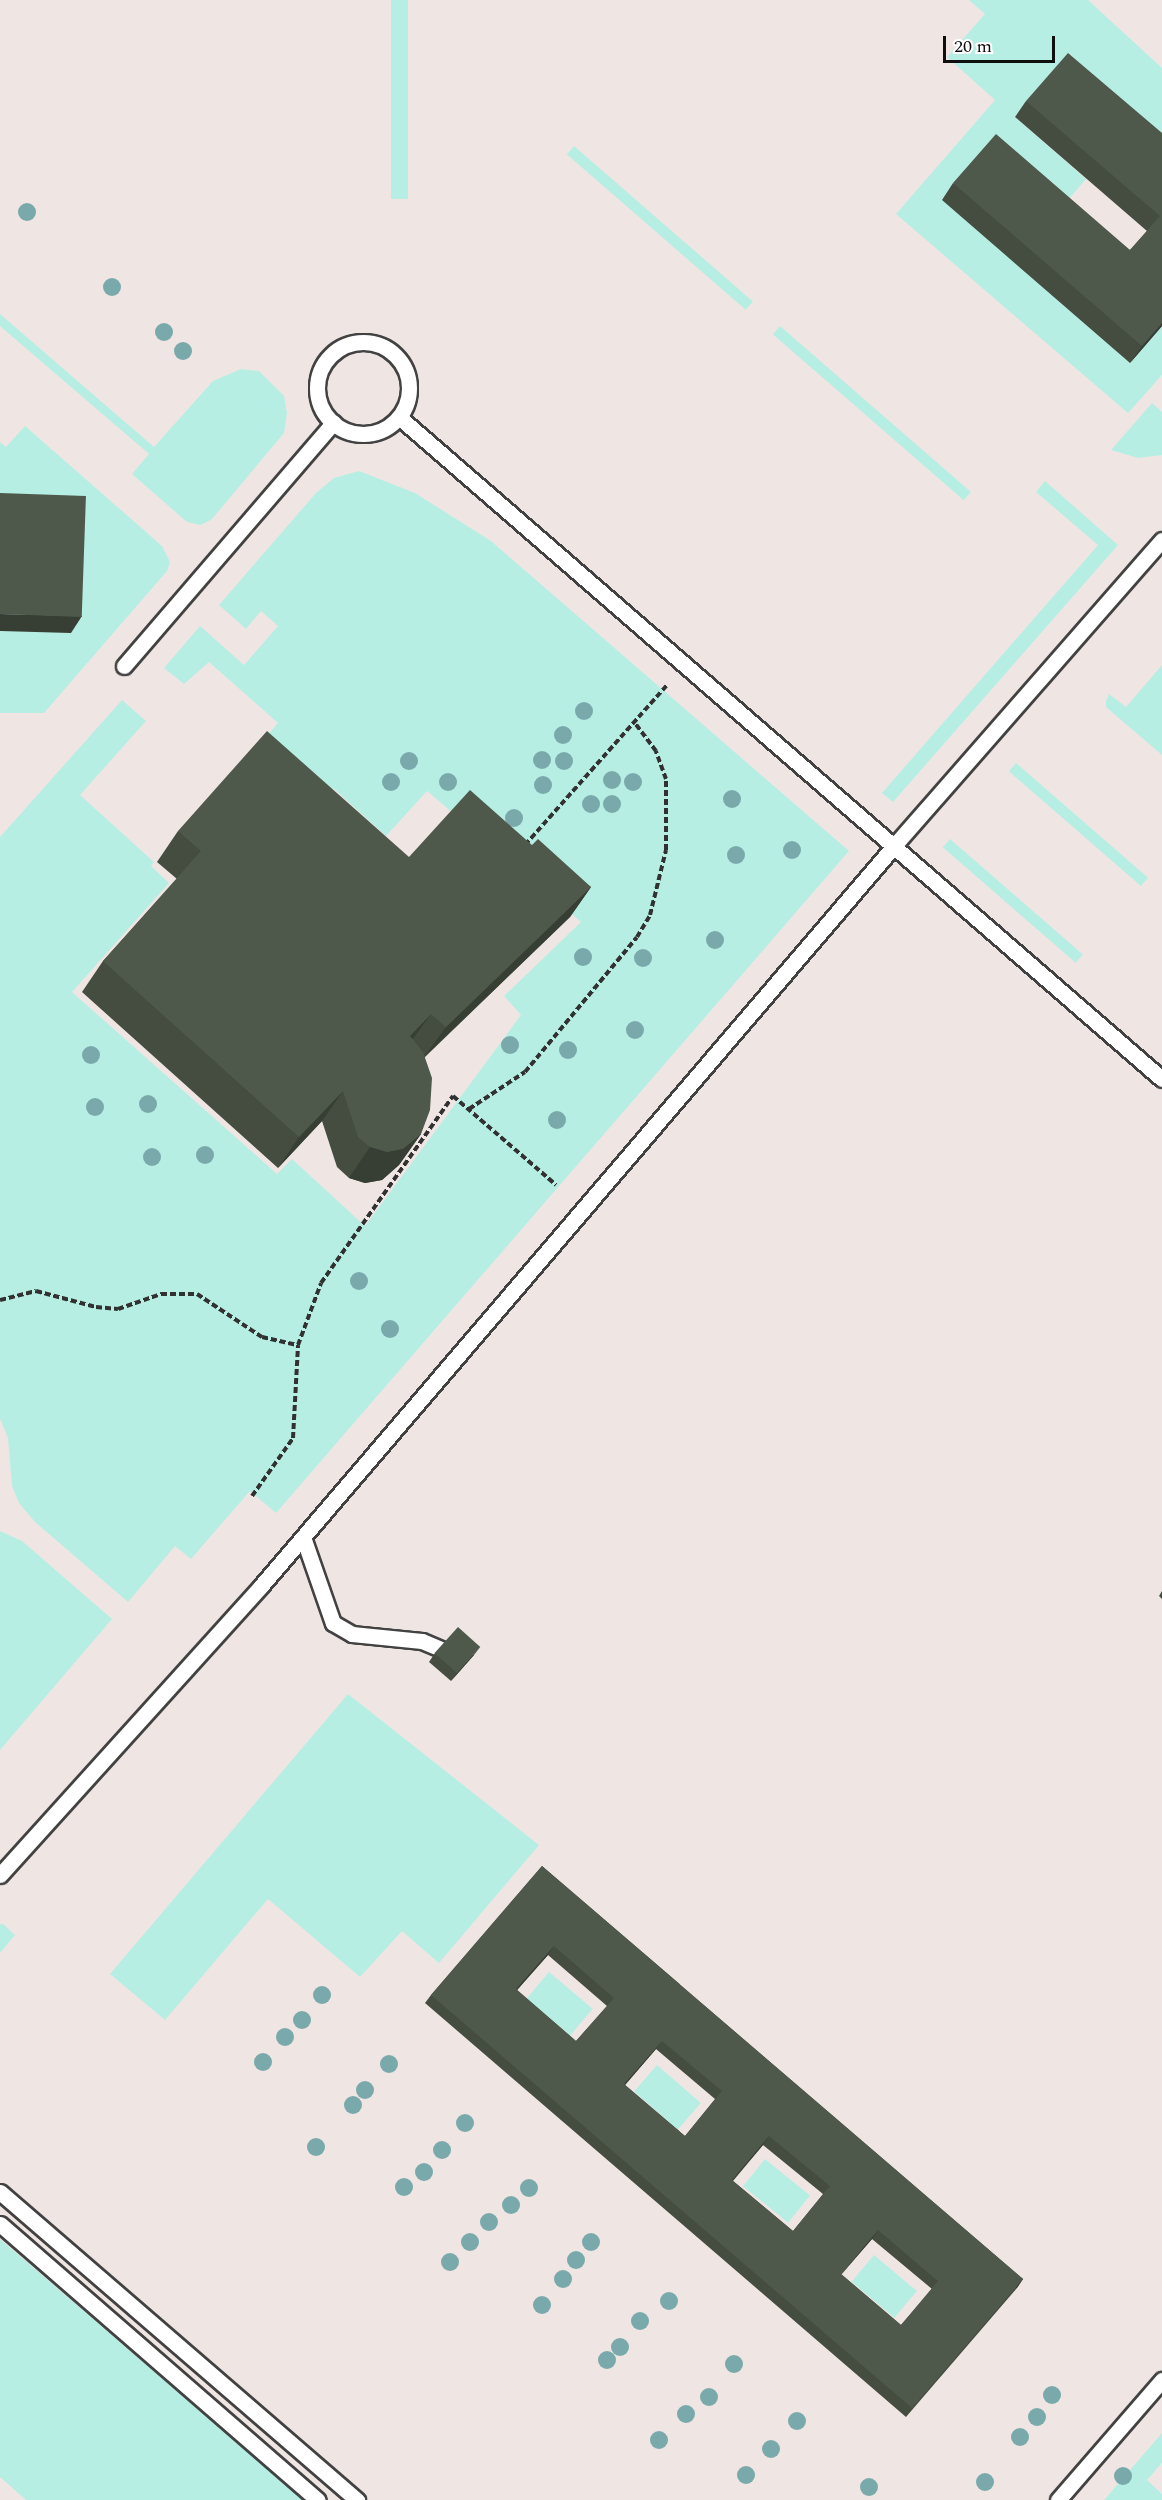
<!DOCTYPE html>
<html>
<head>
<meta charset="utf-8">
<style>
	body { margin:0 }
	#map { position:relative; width:1162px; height:2500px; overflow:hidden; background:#f2fff4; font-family:Spectral,serif }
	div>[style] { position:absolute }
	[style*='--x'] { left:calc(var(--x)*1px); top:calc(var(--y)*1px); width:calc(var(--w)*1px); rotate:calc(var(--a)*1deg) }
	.industrial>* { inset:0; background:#efe6e3; transform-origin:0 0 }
	.green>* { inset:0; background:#b7eee4; transform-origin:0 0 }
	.path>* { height:4px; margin-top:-2px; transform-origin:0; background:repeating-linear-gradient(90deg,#313131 0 6px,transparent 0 9px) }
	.roads { filter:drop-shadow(2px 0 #424242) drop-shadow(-2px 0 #424242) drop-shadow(0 2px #424242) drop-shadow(0 -2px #424242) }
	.lane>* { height:15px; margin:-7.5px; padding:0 7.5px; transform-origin:7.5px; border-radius:7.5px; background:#fff }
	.lane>.ring { margin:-7.5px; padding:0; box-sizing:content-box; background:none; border:15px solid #fff; border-radius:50% }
	.trees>* { width:18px; height:18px; margin:-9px; border-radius:50%; background:#7aa9ab }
	.wall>* { inset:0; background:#444d40 }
	.shaded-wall>* { inset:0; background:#373e34; transform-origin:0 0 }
	.building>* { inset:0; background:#4f594b; transform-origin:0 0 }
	span { translate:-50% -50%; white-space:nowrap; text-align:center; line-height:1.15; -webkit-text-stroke:6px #fff; paint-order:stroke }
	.scale { position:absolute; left:943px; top:36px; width:112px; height:27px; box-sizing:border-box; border:3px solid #0f0f0f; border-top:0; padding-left:8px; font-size:18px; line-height:21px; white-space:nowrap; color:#0f0f0f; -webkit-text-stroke:4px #fff; paint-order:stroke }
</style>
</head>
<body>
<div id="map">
	<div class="industrial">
		<div style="left:0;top:0;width:1162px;height:2500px"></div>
	</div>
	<div class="green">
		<div style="left:391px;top:0;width:17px;height:199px"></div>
		<div style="clip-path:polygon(969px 0,1088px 0,1162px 68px,1162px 160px,1015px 117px,1086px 179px,1057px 213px,1162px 326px,1162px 375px,1128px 413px,896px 214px,995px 100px,947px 57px,985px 14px)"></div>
		<div style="left:574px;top:146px;width:237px;height:11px;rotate:41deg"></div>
		<div style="clip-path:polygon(0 314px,154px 447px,213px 381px,241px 369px,259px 371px,284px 396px,287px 413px,284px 433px,212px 519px,201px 525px,187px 522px,132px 474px,149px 454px,0 326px)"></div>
		<div style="left:780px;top:326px;width:253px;height:11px;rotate:41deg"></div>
		<div style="clip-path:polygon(1152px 403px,1162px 412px,1162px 455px,1138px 458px,1111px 450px)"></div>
		<div style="clip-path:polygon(25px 426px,162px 546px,170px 562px,167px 571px,44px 713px,0 713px,0 442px,6px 447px)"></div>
		<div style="clip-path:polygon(359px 471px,415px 493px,491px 541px,849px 851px,276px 1513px,250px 1491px,191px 1559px,175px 1546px,128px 1602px,35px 1522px,19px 1503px,12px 1486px,8px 1438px,0 1419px,0 837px,122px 700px,146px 721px,80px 795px,154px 862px,151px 866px,169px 883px,72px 992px,277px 1174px,292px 1159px,365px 1226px,521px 1015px,504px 996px,581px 922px,427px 791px,386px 836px,333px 788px,319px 803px,256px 748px,278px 723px,209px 662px,184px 684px,164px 668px,200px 626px,244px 665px,278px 626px,261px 611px,246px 629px,219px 605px,316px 493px,334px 478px)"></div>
		<div style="clip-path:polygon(1045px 481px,1118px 545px,893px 802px,882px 793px,1098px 545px,1036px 492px)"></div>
		<div style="clip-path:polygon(1162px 665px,1162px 755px,1106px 707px,1106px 701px,1109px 694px,1126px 707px)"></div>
		<div style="left:1016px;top:763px;width:175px;height:11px;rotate:41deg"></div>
		<div style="left:950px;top:839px;width:176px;height:11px;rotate:41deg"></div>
		<div style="clip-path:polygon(0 1531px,22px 1541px,112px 1619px,0 1750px)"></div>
		<div style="clip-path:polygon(348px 1694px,539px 1845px,439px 1963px,402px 1931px,360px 1977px,268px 1899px,165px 2020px,110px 1974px)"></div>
		<div style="clip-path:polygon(2px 1923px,15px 1935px,0 1953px,0 1925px)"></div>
		<div style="left:549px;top:1972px;width:57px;height:35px;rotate:40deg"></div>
		<div style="left:657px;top:2065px;width:58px;height:35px;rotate:41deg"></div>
		<div style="left:765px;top:2159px;width:58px;height:35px;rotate:39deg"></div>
		<div style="clip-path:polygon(0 2239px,299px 2496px,302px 2500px,26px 2500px,0 2477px)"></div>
		<div style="left:874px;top:2255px;width:56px;height:35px;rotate:40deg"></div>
		<div style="clip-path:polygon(1162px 2433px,1162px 2463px,1147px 2480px,1162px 2494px,1162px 2500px,1104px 2500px)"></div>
	</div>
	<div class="path">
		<div style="--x:525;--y:845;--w:214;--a:-48.4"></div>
		<div style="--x:469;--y:1109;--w:67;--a:-33.5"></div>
		<div style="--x:525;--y:1072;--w:175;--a:-50.3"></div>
		<div style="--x:637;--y:937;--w:26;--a:-59"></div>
		<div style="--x:650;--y:915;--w:67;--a:-76.2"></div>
		<div style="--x:666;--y:850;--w:71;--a:-90"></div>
		<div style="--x:666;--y:779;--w:30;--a:-110"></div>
		<div style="--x:656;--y:751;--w:36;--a:-127"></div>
		<div style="--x:0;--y:1300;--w:37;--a:-14"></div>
		<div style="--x:36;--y:1291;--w:62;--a:14.9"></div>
		<div style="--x:96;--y:1307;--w:22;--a:5"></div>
		<div style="--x:118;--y:1309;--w:46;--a:-19.2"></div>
		<div style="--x:161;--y:1294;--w:36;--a:0"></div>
		<div style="--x:197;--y:1294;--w:78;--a:33.5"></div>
		<div style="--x:262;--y:1337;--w:37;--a:13"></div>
		<div style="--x:252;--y:1496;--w:71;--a:-54.7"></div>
		<div style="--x:293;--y:1438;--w:93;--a:-86.9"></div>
		<div style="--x:298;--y:1345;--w:66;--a:-69.6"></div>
		<div style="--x:321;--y:1283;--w:229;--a:-54.8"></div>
		<div style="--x:453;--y:1096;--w:136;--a:40.8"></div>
	</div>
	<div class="roads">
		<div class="lane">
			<div class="ring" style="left:317px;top:342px;width:77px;height:77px"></div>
			<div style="--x:399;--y:417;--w:1010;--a:40.95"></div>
			<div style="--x:124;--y:666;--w:321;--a:-49.3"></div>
			<div style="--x:303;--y:1537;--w:91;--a:70.8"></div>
			<div style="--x:333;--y:1623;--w:22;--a:30"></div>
			<div style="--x:352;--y:1634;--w:70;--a:5.7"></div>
			<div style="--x:422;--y:1641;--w:21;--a:23"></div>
			<div style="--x:0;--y:1875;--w:389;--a:-47.9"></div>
			<div style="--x:261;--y:1586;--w:972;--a:-49.46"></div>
			<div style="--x:893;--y:847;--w:408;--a:-48.8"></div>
			<div style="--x:0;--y:2192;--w:472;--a:40.8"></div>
			<div style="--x:0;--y:2224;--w:421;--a:41"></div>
			<div style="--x:1058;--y:2500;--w:159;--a:-49.1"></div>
		</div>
	</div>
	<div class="trees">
		<div style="left:27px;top:212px"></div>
		<div style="left:112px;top:287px"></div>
		<div style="left:164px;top:332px"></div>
		<div style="left:183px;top:351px"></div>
		<div style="left:584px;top:711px"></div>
		<div style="left:563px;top:735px"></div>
		<div style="left:542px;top:760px"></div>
		<div style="left:409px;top:761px"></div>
		<div style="left:564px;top:761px"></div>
		<div style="left:612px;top:780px"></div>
		<div style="left:391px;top:782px"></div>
		<div style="left:448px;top:782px"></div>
		<div style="left:633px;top:782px"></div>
		<div style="left:543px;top:785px"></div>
		<div style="left:732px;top:799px"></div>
		<div style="left:591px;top:804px"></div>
		<div style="left:612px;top:804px"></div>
		<div style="left:514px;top:818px"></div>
		<div style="left:792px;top:850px"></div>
		<div style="left:736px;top:855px"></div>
		<div style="left:715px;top:940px"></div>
		<div style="left:583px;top:957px"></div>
		<div style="left:643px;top:958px"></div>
		<div style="left:635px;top:1030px"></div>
		<div style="left:510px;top:1045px"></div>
		<div style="left:568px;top:1050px"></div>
		<div style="left:91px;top:1055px"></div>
		<div style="left:148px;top:1104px"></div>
		<div style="left:95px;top:1107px"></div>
		<div style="left:557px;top:1120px"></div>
		<div style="left:205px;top:1155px"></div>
		<div style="left:152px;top:1157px"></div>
		<div style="left:359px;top:1281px"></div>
		<div style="left:390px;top:1329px"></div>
		<div style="left:322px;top:1995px"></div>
		<div style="left:302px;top:2020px"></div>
		<div style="left:285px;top:2037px"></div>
		<div style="left:263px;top:2062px"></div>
		<div style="left:389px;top:2064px"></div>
		<div style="left:365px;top:2090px"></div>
		<div style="left:353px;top:2105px"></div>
		<div style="left:465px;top:2123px"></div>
		<div style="left:316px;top:2147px"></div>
		<div style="left:442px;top:2150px"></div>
		<div style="left:424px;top:2172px"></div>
		<div style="left:404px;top:2187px"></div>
		<div style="left:529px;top:2188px"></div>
		<div style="left:511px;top:2205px"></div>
		<div style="left:489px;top:2222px"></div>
		<div style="left:470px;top:2242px"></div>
		<div style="left:591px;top:2242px"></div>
		<div style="left:576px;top:2260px"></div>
		<div style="left:450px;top:2262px"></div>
		<div style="left:563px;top:2279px"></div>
		<div style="left:669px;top:2301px"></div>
		<div style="left:542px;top:2305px"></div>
		<div style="left:640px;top:2321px"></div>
		<div style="left:620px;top:2347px"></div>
		<div style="left:607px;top:2360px"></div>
		<div style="left:734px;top:2364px"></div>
		<div style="left:1052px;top:2395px"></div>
		<div style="left:709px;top:2397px"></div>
		<div style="left:686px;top:2414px"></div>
		<div style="left:1037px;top:2417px"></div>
		<div style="left:797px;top:2421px"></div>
		<div style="left:1020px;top:2437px"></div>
		<div style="left:659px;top:2440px"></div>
		<div style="left:771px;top:2449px"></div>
		<div style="left:746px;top:2475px"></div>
		<div style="left:1123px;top:2476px"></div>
		<div style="left:985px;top:2482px"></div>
		<div style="left:869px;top:2487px"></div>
	</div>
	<div class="wall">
		<div style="clip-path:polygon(1026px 101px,1162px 133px,1162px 326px,1130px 363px,942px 200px,953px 183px,1130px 250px,1147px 231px,1015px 117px)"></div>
		<div style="clip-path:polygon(178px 831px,409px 857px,532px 845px,591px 887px,570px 917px,425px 1057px,421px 1134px,399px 1165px,382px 1180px,365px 1183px,349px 1178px,337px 1167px,322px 1121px,278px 1168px,82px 992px,103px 961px,177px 879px,157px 862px)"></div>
		<div style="clip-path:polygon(1162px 1591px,1162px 1599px,1159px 1596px)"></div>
		<div style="clip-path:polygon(435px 1653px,474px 1655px,451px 1681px,429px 1662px)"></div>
		<div style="clip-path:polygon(evenodd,542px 1866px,1023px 2279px,1017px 2288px,906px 2417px,425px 2003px,431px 1995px,542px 1866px,548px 1955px,607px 2006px,576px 2041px,517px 1990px,548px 1955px,542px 1866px,656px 2049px,715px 2099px,685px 2136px,625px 2085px,656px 2049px,542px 1866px,763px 2145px,823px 2194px,793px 2231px,733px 2181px,763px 2145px,542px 1866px,872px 2239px,932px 2289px,901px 2325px,841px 2274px,872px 2239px)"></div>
	</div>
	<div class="shaded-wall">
		<div style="clip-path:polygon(1162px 323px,1162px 326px,1130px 363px,1142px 346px)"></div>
		<div style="clip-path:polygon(0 614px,82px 616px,71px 633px,0 631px)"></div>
		<div style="clip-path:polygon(591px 887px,570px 917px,424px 1057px,446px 1027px)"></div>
		<div style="clip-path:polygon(431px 1014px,409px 1044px,410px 1036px)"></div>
		<div style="clip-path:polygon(343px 1091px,322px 1121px,278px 1168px,299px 1137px)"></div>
		<div style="clip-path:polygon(421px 1134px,399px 1165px,382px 1180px,365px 1183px,349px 1178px,370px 1147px)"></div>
		<div style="clip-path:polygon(480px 1647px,474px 1655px,451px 1681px,457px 1673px)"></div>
		<div style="clip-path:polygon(554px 1946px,548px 1955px,510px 1998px,516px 1989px)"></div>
		<div style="clip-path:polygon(662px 2041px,656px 2049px,618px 2093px,624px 2084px)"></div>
		<div style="clip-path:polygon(769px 2136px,763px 2145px,726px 2188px,732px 2180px)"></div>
		<div style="clip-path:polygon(878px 2230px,872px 2239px,835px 2282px,841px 2274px)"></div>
		<div style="left:1023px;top:2279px;width:11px;height:170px;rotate:124deg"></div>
	</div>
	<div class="building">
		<div style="clip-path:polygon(1068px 53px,1162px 133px,1162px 323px,1142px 346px,953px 183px,996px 134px,1130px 250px,1160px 216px,1026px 101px)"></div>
		<div style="left:0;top:493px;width:86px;height:121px;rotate:2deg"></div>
		<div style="clip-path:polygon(267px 731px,409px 857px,470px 790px,532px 845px,538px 839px,591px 887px,446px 1027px,431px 1014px,410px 1036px,423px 1052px,432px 1078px,430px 1110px,421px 1134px,403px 1149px,387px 1152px,370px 1147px,358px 1137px,343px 1091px,299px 1137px,103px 961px,201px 851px,178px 831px)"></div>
		<div style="left:458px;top:1627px;width:30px;height:35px;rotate:42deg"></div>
		<div style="clip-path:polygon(evenodd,542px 1866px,1023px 2279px,912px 2408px,431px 1995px,542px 1866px,554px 1946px,614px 1998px,576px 2041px,516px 1989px,554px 1946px,542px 1866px,662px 2041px,722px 2091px,685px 2136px,624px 2084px,662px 2041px,542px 1866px,769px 2136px,830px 2186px,793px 2231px,732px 2180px,769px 2136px,542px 1866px,878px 2230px,938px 2281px,901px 2325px,841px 2274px,878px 2230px)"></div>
	</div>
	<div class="scale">20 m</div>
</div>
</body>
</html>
